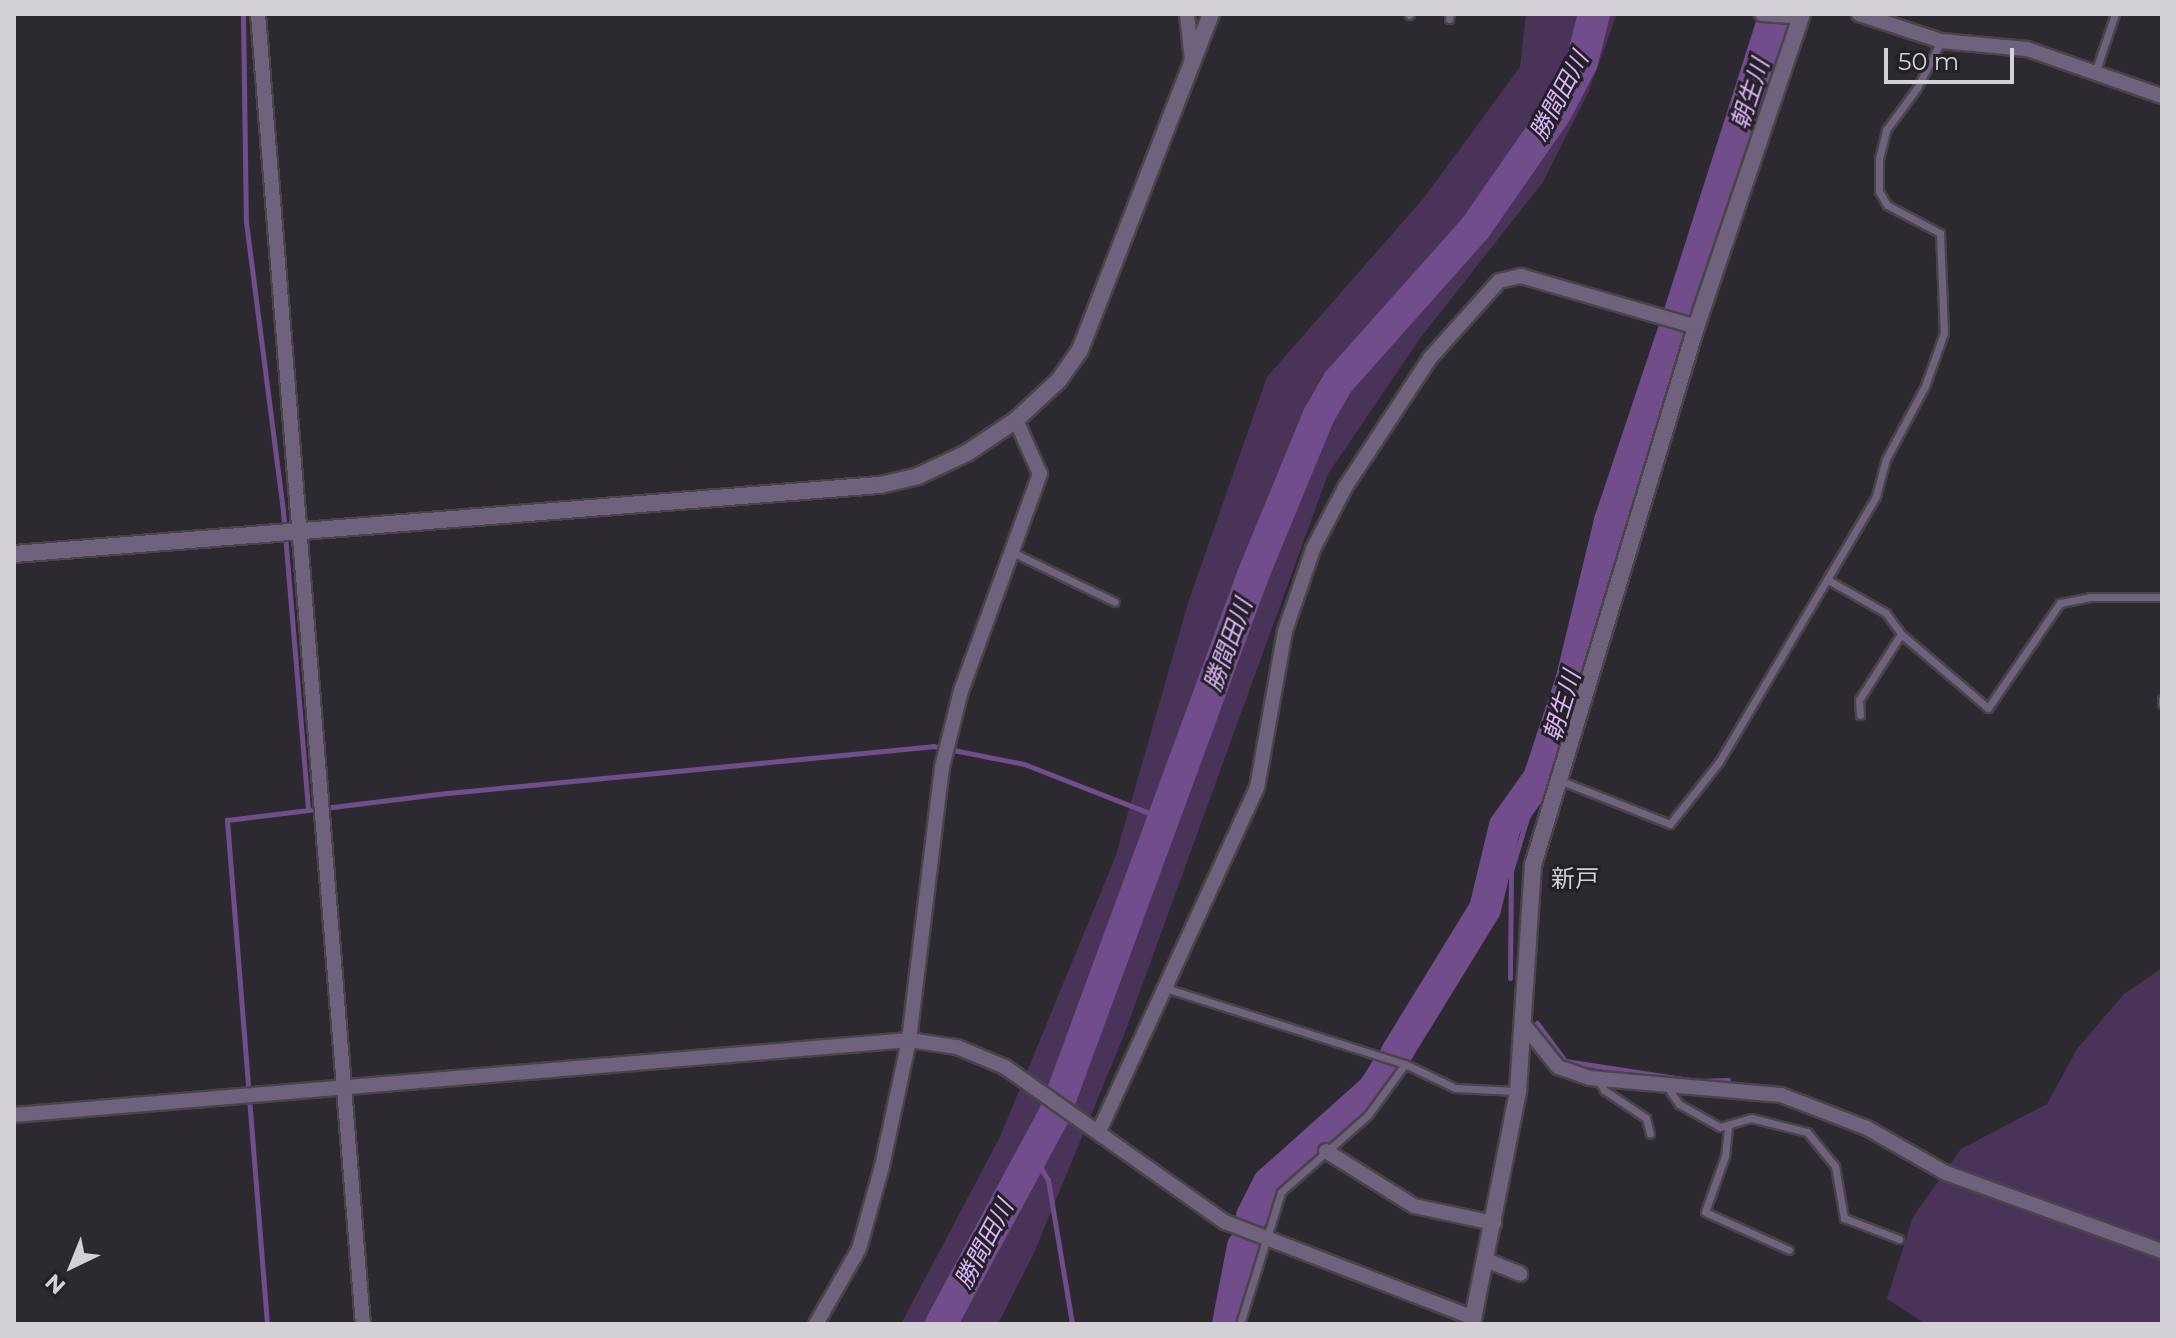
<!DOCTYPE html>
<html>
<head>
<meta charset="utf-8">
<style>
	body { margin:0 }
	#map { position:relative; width:2176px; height:1338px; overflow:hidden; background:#2d2930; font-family:Montserrat,"Noto Sans JP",sans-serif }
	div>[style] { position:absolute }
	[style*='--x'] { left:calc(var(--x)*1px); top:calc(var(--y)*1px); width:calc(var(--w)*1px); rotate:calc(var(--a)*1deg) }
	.green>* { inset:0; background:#493359 }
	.stream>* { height:5px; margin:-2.5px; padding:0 2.5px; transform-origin:2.5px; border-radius:2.5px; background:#724d8b }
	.river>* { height:32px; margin:-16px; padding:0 16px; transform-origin:16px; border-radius:16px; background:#724d8b }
	.roads { filter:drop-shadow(2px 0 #48444a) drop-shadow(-2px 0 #48444a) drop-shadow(0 2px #48444a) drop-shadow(0 -2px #48444a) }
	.service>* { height:7px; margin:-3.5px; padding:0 3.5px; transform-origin:3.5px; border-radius:3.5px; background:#70617c }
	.minor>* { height:14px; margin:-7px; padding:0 7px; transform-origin:7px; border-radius:7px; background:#70617c }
	.tertiary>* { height:16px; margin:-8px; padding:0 8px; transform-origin:8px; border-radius:8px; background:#70617c }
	span { translate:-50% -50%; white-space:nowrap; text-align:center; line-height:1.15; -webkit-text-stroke:6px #232026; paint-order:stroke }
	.water-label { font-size:24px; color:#deb5fc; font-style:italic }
	.neighbourhood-label { font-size:24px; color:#d3d1d5 }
	.frame { position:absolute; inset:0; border:16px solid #d3d1d5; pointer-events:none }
	.north { position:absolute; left:32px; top:1226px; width:80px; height:80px; -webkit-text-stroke:6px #232026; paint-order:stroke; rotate:223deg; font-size:22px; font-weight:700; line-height:32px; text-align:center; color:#d3d1d5 }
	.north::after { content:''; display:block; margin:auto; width:28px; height:36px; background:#d3d1d5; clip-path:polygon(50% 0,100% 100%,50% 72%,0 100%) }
	.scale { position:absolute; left:1884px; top:48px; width:130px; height:36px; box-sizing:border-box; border:4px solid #d3d1d5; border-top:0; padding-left:10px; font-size:24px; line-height:28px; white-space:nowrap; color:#d3d1d5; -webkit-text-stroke:6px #232026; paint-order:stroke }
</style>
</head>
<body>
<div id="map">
	<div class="green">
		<div style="clip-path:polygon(1526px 14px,1617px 14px,1588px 93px,1543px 182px,1421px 337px,1328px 474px,1124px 1035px,1034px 1253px,998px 1324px,901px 1324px,1000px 1137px,1115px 858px,1188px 603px,1267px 377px,1423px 199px,1520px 67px)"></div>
		<div style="clip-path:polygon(2162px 968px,2160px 1324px,1926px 1324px,1887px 1299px,1913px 1217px,1961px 1149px,2047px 1104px,2077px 1049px,2124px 994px)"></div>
	</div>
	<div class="stream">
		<div style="--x:243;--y:14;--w:208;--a:89.2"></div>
		<div style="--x:246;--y:222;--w:291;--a:82.7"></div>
		<div style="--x:283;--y:511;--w:300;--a:85.2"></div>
		<div style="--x:1510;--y:978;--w:107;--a:-89.5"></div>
		<div style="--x:1511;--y:871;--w:97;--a:-73.2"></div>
		<div style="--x:1537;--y:1023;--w:47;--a:53.6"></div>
		<div style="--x:1565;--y:1061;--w:119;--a:8.7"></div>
		<div style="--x:1697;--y:1081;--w:31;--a:-2"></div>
		<div style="--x:1033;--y:1155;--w:29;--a:59"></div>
		<div style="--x:1048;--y:1180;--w:146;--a:80.5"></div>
		<div style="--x:267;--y:1324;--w:506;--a:-94.54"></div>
		<div style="--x:227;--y:820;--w:223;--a:-7"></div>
		<div style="--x:448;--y:793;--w:487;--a:-5.5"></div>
		<div style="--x:933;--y:746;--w:93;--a:11.2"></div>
		<div style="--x:1024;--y:764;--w:154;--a:21.4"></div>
	</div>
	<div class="river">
		<div style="--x:1680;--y:312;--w:313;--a:-72.3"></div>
		<div style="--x:1396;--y:1054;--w:170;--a:-58.5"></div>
		<div style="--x:1485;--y:909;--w:85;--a:-76.5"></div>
		<div style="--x:1505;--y:826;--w:59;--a:-54.7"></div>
		<div style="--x:1539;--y:778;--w:101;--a:-71.6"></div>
		<div style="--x:1571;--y:682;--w:166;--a:-76.4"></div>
		<div style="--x:1610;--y:521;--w:198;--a:-71.5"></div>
		<div style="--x:1252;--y:1216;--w:37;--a:-63"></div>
		<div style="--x:1269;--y:1183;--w:141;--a:-41.8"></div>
		<div style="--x:1374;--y:1089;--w:28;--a:-58"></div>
		<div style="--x:941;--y:1324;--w:240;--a:-61.6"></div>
		<div style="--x:1055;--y:1113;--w:573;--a:-69.79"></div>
		<div style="--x:1253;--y:575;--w:173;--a:-67.6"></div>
		<div style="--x:1319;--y:415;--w:39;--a:-60"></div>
		<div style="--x:1339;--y:381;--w:206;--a:-48.3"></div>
		<div style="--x:1476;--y:227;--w:140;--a:-55.2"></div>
		<div style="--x:1556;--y:112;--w:56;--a:-62.5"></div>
		<div style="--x:1582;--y:62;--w:49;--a:-76"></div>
		<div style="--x:1228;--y:1324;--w:79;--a:-79.1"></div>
	</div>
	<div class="roads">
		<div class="service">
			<div style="--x:1409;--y:15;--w:1;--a:-45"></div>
			<div style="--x:1449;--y:19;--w:5;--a:-79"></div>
			<div style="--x:2095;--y:73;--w:62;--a:-71.3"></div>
			<div style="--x:1012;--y:552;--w:114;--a:25.9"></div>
			<div style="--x:1830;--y:581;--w:64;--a:29.7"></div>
			<div style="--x:1886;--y:613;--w:26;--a:54"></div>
			<div style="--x:1901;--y:634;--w:114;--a:40.4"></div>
			<div style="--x:1988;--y:708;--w:127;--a:-55.6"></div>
			<div style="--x:2060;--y:603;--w:31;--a:-11"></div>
			<div style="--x:2090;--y:597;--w:72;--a:0"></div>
			<div style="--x:2162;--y:699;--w:5;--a:90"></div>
			<div style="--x:1860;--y:715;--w:15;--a:-94"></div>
			<div style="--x:1859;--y:700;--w:78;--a:-57.5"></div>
			<div style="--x:1559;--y:780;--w:119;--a:21.6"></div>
			<div style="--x:1670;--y:824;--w:79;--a:-51.7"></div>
			<div style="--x:1719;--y:762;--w:309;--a:-59.4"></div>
			<div style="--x:1876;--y:496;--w:38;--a:-75"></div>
			<div style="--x:1886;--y:459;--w:83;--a:-61.9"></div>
			<div style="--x:1925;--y:386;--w:56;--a:-70.3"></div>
			<div style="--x:1944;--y:333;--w:100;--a:-92.3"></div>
			<div style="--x:1940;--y:233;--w:60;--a:-152.2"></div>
			<div style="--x:1887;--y:205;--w:16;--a:-120"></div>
			<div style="--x:1879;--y:191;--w:32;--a:-90"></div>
			<div style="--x:1879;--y:159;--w:30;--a:-76"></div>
			<div style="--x:1886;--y:130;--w:52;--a:-53.6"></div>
			<div style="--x:1917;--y:88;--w:53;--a:-62.9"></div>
			<div style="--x:1165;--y:988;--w:252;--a:17.6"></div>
			<div style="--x:1597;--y:1078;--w:14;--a:60"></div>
			<div style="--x:1604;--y:1090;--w:50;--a:33.7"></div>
			<div style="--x:1646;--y:1118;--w:16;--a:76"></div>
			<div style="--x:1666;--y:1085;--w:23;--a:56"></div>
			<div style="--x:1679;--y:1104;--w:47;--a:29.3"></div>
			<div style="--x:1720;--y:1127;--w:32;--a:-16"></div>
			<div style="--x:1751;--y:1118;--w:58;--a:14"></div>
			<div style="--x:1807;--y:1132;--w:44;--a:50.5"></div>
			<div style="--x:1835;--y:1166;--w:53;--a:80.2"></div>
			<div style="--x:1844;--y:1218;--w:59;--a:20.9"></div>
			<div style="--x:1728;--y:1128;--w:28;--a:96"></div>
			<div style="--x:1725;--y:1156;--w:59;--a:109.7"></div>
			<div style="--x:1705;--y:1212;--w:92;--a:24.3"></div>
			<div style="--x:1240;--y:1324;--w:138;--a:-72.7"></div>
			<div style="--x:1281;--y:1192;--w:116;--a:-41.5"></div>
			<div style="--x:1368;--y:1115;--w:63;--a:-54"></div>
			<div style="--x:1405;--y:1064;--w:55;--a:25.6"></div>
			<div style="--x:1455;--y:1088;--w:61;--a:2.8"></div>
		</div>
		<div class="minor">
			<div style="--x:258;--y:14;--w:1314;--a:85.42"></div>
			<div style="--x:1187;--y:14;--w:47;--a:83.9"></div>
			<div style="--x:1762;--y:14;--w:39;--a:4"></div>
			<div style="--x:1859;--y:14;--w:86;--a:18.2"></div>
			<div style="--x:1941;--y:41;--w:86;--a:5.3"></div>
			<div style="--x:2027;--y:49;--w:143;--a:19.2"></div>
			<div style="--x:1524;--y:1025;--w:54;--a:51"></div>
			<div style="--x:1558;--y:1067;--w:34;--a:19"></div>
			<div style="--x:1590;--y:1078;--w:192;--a:5.1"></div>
			<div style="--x:1781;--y:1095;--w:92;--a:21"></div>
			<div style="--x:1867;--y:1128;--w:91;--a:29.7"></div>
			<div style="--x:1946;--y:1173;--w:230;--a:19.9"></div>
			<div style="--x:14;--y:1115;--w:898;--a:-4.79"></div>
			<div style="--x:909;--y:1040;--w:49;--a:8.3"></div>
			<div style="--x:957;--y:1047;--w:52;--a:22.6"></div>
			<div style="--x:1005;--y:1067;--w:269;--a:35.2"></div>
			<div style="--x:1225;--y:1222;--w:264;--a:21.1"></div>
			<div style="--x:1100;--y:1129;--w:375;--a:-65.3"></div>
			<div style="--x:1257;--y:788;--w:159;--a:-79.9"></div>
			<div style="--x:1285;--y:631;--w:87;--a:-71.1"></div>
			<div style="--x:1313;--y:549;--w:71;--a:-62.4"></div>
			<div style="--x:1346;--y:486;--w:153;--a:-56.7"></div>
			<div style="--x:1430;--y:358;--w:103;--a:-48.1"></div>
			<div style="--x:1499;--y:281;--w:23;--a:-13"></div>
			<div style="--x:1521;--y:276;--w:182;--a:16.2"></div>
			<div style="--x:1326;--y:1151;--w:104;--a:32"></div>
			<div style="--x:1414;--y:1206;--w:82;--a:12"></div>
			<div style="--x:1486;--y:1260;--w:37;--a:22"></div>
			<div style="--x:816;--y:1324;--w:86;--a:-60.2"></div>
			<div style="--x:859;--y:1249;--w:86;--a:-74.5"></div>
			<div style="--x:882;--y:1166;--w:129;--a:-77.9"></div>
			<div style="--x:909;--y:1040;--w:275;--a:-83.1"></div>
			<div style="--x:942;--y:767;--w:78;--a:-76"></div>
			<div style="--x:961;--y:691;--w:231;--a:-70"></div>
			<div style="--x:1040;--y:474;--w:59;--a:-114"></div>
		</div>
		<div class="tertiary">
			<div style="--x:14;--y:554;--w:869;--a:-4.56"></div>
			<div style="--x:880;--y:485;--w:39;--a:-13"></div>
			<div style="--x:918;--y:476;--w:54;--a:-25.1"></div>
			<div style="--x:967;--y:453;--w:59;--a:-34"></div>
			<div style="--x:1016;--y:420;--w:59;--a:-42.9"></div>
			<div style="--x:1059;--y:380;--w:37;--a:-55"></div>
			<div style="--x:1080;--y:350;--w:361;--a:-68.7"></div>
			<div style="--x:1472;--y:1324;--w:237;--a:-78.8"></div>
			<div style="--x:1518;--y:1091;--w:226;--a:-86.2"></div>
			<div style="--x:1533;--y:865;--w:562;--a:-73.14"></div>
			<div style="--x:1696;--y:327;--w:330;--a:-71.3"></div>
		</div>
	</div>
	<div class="water-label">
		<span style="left:1750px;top:94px;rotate:-72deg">朝生川</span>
		<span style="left:1559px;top:96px;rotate:-62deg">勝間田川</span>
		<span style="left:1228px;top:645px;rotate:-70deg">勝間田川</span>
		<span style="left:1562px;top:706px;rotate:-73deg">朝生川</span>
		<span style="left:984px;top:1244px;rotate:-62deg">勝間田川</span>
	</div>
	<div class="neighbourhood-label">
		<span style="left:1575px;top:879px">新戸</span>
	</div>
	<div class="frame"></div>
	<div class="north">N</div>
	<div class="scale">50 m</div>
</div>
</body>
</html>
